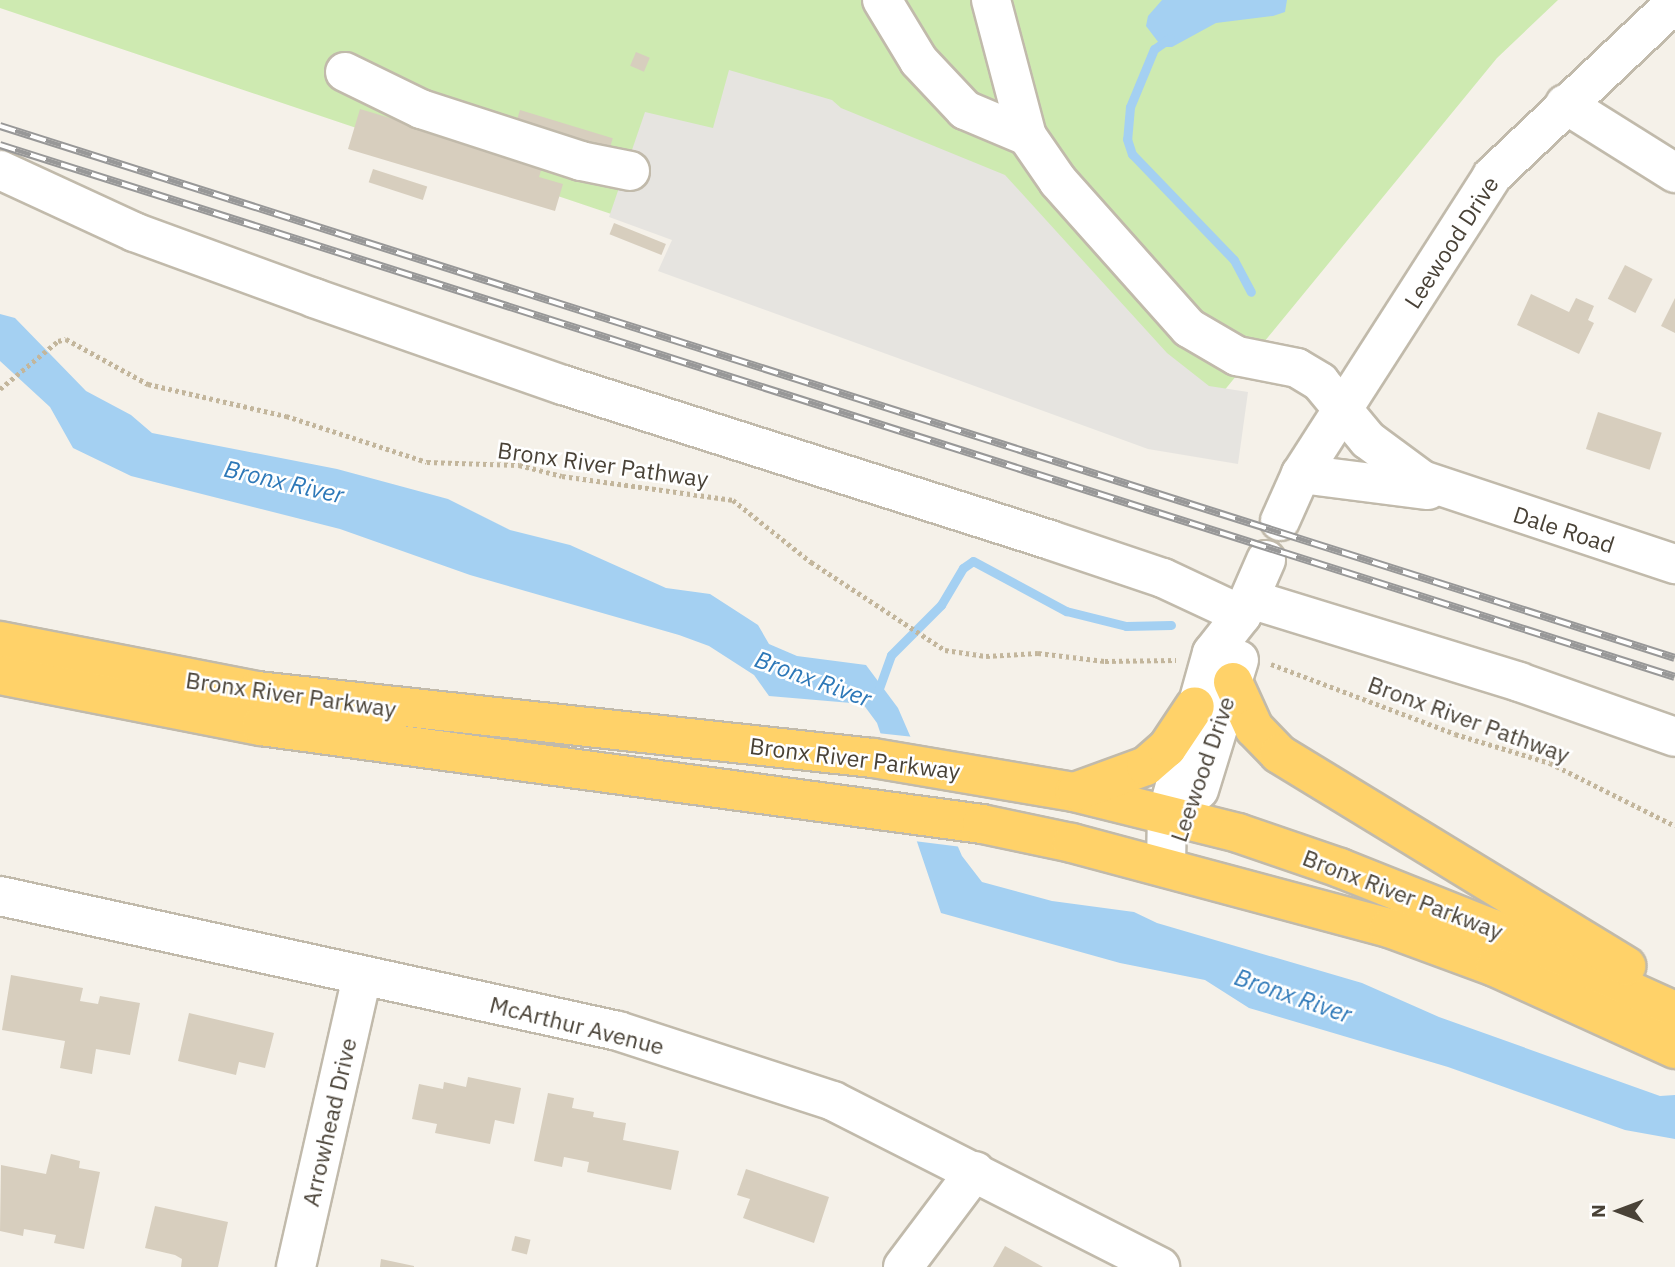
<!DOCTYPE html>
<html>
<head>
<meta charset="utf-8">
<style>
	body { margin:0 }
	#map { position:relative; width:1675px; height:1267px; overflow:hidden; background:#f5f1e9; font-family:"IBM Plex Sans",sans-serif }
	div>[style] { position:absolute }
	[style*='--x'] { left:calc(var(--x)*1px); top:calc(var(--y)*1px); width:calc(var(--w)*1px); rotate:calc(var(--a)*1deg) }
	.green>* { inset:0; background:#ceeab1 }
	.parking>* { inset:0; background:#e6e4e0 }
	.water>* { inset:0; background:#a4d0f2 }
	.pier>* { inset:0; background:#f5f1e9 }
	.stream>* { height:9px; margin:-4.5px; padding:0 4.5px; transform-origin:4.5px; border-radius:4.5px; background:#a4d0f2 }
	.building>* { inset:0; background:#d7cebe; transform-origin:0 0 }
	.path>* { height:4.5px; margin-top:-2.25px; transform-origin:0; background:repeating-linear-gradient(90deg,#c3b69c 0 3.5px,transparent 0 7px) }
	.roads { filter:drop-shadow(2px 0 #c1baab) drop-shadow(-2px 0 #c1baab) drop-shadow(0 2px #c1baab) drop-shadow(0 -2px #c1baab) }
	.minor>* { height:38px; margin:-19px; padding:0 19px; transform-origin:19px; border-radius:19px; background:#fff }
	.highway>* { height:38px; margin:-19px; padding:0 19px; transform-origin:19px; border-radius:19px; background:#ffd269 }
	.rail>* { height:8px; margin-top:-4px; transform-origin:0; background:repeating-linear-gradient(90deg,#fff 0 16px,#989898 0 32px); box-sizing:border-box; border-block:2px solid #989898 }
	span { translate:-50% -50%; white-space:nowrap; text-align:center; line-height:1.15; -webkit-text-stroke:5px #fff; paint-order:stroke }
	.street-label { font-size:23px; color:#494237 }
	.water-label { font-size:24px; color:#2d78b8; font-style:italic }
	.north { position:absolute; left:1584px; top:1176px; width:70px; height:70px; -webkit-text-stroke:5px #fff; paint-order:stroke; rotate:270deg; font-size:19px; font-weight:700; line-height:28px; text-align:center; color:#494237 }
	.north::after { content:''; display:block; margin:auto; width:24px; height:32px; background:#494237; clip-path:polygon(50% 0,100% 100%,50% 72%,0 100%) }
</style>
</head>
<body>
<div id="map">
	<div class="green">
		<div style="clip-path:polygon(0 0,1558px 0,1497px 58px,1205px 414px,0 8px)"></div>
	</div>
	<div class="parking">
		<div style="clip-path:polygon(729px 70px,832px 100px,841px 108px,1005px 175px,1167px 353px,1209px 386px,1248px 392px,1238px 464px,1148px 449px,658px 271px,672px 240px,609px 217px,645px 112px,713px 128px)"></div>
	</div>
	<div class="water">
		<div style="clip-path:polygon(1162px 0,1287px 0,1285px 12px,1273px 16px,1216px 23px,1172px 47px,1162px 47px,1146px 26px,1148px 16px)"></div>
		<div style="clip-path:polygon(0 314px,15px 318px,86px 391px,131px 415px,152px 433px,337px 469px,448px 499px,510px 530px,570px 545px,666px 588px,710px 594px,758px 625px,769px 644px,797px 656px,866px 665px,898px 708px,962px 856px,982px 882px,1052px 901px,1134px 912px,1157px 923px,1362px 983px,1439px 1017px,1660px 1096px,1675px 1095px,1675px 1139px,1625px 1130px,1448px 1067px,1249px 1008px,1205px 980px,1120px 963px,941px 913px,877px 723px,863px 704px,769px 696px,754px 675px,709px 646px,679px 635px,470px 575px,340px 529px,131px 476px,73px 448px,50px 407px,0 361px)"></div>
	</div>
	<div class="pier">
		<div style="clip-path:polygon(877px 733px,914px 737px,962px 847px,914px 841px)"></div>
	</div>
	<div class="stream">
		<div style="--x:1170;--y:38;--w:19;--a:145"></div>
		<div style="--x:1154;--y:49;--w:63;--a:112.5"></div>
		<div style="--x:1130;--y:107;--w:32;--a:95"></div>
		<div style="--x:1127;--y:139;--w:16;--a:72"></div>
		<div style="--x:1132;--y:154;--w:147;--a:46.1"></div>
		<div style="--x:1234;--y:260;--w:36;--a:62"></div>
		<div style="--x:877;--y:694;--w:41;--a:-70.3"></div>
		<div style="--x:891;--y:655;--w:71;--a:-45"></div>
		<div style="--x:941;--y:605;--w:43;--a:-59.3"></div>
		<div style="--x:963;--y:568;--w:12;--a:-35"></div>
		<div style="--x:973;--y:561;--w:106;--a:28.3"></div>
		<div style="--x:1066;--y:611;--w:62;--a:14"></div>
		<div style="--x:1126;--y:626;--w:45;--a:-1.3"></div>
	</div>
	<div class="building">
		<div style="left:636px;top:52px;width:15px;height:15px;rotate:23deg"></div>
		<div style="clip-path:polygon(360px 109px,543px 164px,539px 177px,563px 184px,555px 211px,348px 149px)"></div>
		<div style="left:520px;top:110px;width:97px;height:21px;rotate:17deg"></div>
		<div style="left:373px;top:169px;width:57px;height:14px;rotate:18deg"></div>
		<div style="left:614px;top:223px;width:56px;height:12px;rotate:22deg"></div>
		<div style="left:1625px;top:265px;width:31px;height:38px;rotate:27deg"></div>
		<div style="clip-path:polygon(1531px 294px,1569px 312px,1576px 298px,1594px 306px,1588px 320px,1594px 323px,1579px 354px,1517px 325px)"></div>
		<div style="clip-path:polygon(1675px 298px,1675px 333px,1661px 326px)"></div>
		<div style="left:1598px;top:412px;width:67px;height:39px;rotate:18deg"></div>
		<div style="clip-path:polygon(11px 975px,83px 988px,80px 1001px,98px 1004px,100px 996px,140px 1003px,130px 1055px,96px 1049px,92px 1074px,60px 1068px,65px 1041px,2px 1030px)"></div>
		<div style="clip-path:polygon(189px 1013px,274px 1033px,265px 1068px,239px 1062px,236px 1075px,178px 1061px)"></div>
		<div style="clip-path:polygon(468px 1077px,521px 1088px,514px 1124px,495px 1120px,490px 1144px,435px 1133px,437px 1124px,412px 1119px,419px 1084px,443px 1089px,444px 1082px,466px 1087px)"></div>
		<div style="clip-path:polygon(548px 1093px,574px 1098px,572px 1108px,594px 1112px,593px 1117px,626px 1123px,623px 1140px,679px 1151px,671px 1190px,587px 1172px,589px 1162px,564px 1157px,562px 1167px,534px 1161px)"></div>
		<div style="clip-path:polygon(51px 1154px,80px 1161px,79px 1168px,100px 1172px,84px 1249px,54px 1243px,56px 1235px,24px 1229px,23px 1236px,0 1231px,1px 1165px,46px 1174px)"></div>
		<div style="clip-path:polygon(746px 1169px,829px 1197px,814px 1243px,743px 1218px,750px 1199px,737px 1195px)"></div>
		<div style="clip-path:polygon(155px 1206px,228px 1222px,218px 1267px,181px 1267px,182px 1259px,175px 1255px,145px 1248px)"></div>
		<div style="left:515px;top:1236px;width:16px;height:15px;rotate:14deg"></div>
		<div style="clip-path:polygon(1005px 1246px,1043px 1267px,993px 1267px)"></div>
		<div style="clip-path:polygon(381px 1259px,414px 1266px,414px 1267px,380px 1267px)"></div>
	</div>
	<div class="path">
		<div style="--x:0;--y:389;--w:75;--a:-39.6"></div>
		<div style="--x:58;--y:341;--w:8;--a:-14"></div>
		<div style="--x:66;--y:339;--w:94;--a:28.8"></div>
		<div style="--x:148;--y:384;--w:142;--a:13.1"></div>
		<div style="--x:286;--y:416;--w:148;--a:18.1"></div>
		<div style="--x:427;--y:462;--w:92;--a:1.9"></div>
		<div style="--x:519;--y:465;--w:44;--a:14.3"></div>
		<div style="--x:562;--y:476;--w:173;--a:8"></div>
		<div style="--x:733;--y:500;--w:100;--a:38.5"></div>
		<div style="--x:811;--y:562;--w:160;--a:33.3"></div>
		<div style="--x:945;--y:650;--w:41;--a:8.3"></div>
		<div style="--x:986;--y:656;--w:52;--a:-3.3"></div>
		<div style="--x:1038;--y:653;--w:67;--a:6.8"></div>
		<div style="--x:1105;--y:661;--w:71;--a:-0.8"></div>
		<div style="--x:1271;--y:664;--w:197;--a:20.8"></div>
		<div style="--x:1455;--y:734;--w:99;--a:17"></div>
		<div style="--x:1550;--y:763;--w:140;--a:26.7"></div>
	</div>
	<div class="roads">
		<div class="minor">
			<div style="--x:882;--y:0;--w:71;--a:58.8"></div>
			<div style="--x:919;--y:61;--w:67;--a:46.8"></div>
			<div style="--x:965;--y:110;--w:67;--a:22.8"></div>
			<div style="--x:991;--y:0;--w:141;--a:75.2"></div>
			<div style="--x:1027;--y:136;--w:55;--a:55.4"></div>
			<div style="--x:1058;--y:181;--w:197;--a:48.3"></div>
			<div style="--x:1189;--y:328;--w:56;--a:30.3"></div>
			<div style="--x:1237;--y:356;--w:61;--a:11.3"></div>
			<div style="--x:1297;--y:368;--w:27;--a:31"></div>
			<div style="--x:1320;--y:382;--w:75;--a:50.4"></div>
			<div style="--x:1368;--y:440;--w:67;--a:36.5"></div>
			<div style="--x:1422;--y:480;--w:267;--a:18.4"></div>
			<div style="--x:345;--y:72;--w:85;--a:26"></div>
			<div style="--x:421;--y:109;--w:168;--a:18"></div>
			<div style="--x:581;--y:161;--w:50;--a:11.5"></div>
			<div style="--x:1565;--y:104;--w:130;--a:32.1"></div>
			<div style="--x:0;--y:170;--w:148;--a:24.8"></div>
			<div style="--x:134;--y:232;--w:192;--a:20.1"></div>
			<div style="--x:314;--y:298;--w:264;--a:19.3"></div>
			<div style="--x:563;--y:385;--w:511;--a:17.65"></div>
			<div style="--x:1050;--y:540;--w:119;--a:18.6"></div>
			<div style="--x:1163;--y:578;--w:87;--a:25.1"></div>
			<div style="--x:1301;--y:474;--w:128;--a:7.2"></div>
			<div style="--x:1280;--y:521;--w:51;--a:-65.9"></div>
			<div style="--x:1301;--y:474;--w:354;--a:-57.3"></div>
			<div style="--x:1492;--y:176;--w:252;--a:-43.4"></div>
			<div style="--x:1250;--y:599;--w:282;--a:17.1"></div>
			<div style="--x:1519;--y:682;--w:165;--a:19.4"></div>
			<div style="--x:1199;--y:790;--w:136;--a:-72.9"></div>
			<div style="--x:1166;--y:865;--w:51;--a:-88.9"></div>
			<div style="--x:1167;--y:814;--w:167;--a:-74.4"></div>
			<div style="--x:1212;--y:653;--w:48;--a:-51.7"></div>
			<div style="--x:1242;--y:615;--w:60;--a:-66.4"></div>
			<div style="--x:0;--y:896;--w:633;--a:12.32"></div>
			<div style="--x:618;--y:1031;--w:226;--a:18"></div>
			<div style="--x:833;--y:1101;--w:367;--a:26.9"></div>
			<div style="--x:296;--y:1267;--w:297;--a:-77.2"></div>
			<div style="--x:903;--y:1267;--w:120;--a:-53.1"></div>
		</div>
		<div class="highway">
			<div style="--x:0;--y:641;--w:262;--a:11"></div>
			<div style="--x:257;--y:691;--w:620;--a:6.21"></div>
			<div style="--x:873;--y:758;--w:204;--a:9.6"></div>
			<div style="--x:1074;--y:792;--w:169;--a:14"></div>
			<div style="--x:1238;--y:833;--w:108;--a:18.9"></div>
			<div style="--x:1340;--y:868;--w:165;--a:21.7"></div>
			<div style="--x:1493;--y:929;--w:200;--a:24.3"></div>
			<div style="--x:0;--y:675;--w:266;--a:11.1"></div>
			<div style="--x:261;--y:726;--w:728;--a:7.74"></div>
			<div style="--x:982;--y:824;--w:92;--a:11.9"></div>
			<div style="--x:1072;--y:843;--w:328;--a:15"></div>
			<div style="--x:1389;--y:928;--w:113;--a:20.2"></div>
			<div style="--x:1495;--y:967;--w:198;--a:24.5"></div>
			<div style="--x:1233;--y:682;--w:51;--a:65.5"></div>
			<div style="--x:1254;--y:728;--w:36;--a:46"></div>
			<div style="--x:1279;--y:754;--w:407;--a:31.4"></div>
			<div style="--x:1077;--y:791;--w:73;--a:-19.9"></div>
			<div style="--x:1146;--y:766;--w:28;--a:-41"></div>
			<div style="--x:1167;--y:748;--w:50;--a:-56.3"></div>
		</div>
	</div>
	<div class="rail">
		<div style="--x:0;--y:126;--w:1757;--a:17.62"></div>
		<div style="--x:0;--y:145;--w:1757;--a:17.62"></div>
	</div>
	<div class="street-label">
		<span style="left:1451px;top:242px;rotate:-57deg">Leewood Drive</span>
		<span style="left:603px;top:464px;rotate:8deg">Bronx River Pathway</span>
		<span style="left:1564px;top:529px;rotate:18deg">Dale Road</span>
		<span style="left:291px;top:694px;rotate:8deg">Bronx River Parkway</span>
		<span style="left:1469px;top:719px;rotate:20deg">Bronx River Pathway</span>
		<span style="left:855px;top:758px;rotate:7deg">Bronx River Parkway</span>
		<span style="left:1202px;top:769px;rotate:-71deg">Leewood Drive</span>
		<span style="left:1403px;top:894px;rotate:21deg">Bronx River Parkway</span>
		<span style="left:577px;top:1025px;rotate:14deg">McArthur Avenue</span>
		<span style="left:329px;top:1122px;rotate:-77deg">Arrowhead Drive</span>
	</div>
	<div class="water-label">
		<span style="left:284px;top:482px;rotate:13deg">Bronx River</span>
		<span style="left:813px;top:679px;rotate:20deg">Bronx River</span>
		<span style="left:1293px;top:996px;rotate:19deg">Bronx River</span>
	</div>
	<div class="north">N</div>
</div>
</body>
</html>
